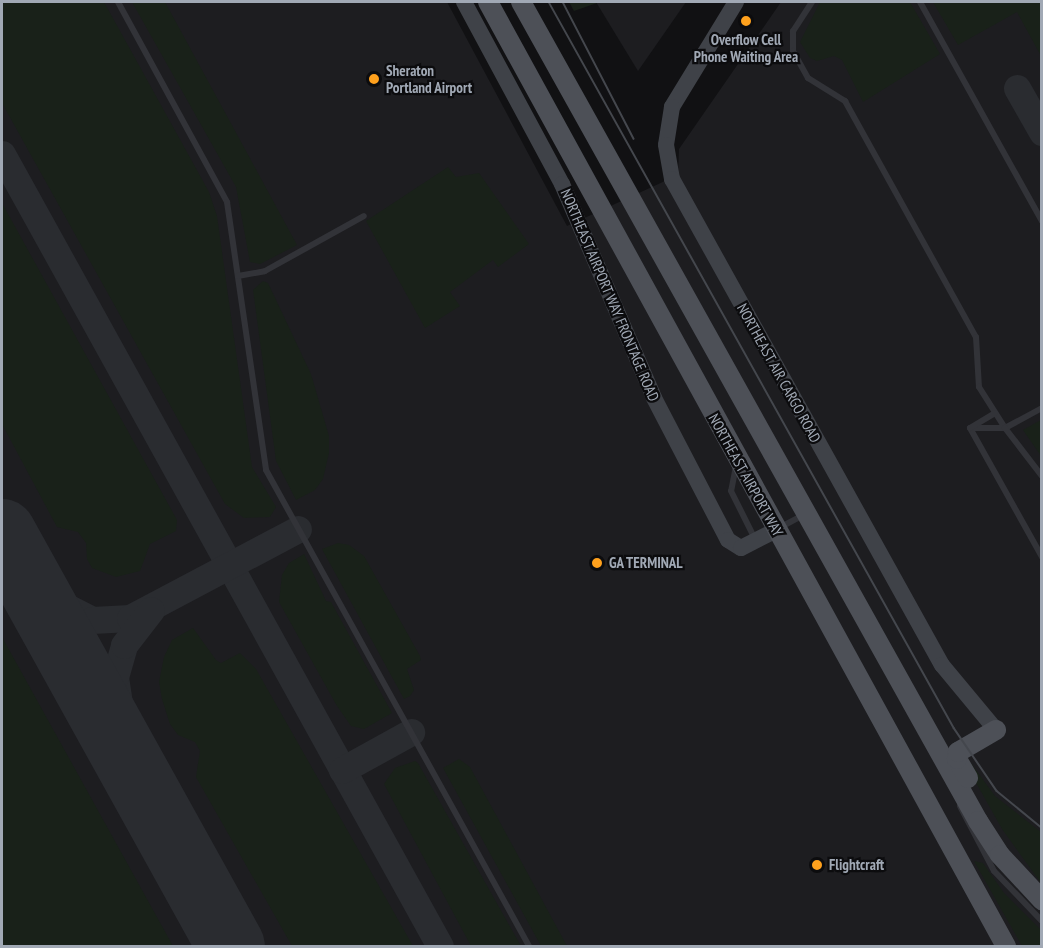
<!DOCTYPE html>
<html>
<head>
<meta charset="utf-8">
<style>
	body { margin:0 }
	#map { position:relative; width:1043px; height:948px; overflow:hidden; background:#111113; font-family:"PT Sans Narrow",sans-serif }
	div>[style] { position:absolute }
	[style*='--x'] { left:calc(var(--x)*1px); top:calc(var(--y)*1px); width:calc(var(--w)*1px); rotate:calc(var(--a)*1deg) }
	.built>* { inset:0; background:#1d1d20 }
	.green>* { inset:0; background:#192119 }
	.taxiway>* { height:27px; margin:-13.5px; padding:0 13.5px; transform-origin:13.5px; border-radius:13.5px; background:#2a2c30 }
	.runway>* { height:68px; margin:-34px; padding:0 34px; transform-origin:34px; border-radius:34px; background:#2a2c30 }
	.lane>* { height:6px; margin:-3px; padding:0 3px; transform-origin:3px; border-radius:3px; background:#323338 }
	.secondary>* { height:16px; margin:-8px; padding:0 8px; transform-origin:8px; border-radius:8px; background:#3f4248 }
	.primary>* { height:20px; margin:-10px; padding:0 10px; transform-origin:10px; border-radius:10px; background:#4d5057 }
	.tram>* { height:1.5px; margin:-0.75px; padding:0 0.75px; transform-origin:0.75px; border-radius:0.75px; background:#44474d }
	.dots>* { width:16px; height:16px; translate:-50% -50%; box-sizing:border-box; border:3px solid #0c0c0e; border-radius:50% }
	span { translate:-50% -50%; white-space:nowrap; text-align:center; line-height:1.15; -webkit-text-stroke:4.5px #0c0c0e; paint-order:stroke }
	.poi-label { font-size:15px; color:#a1a9b5; font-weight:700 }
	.left { translate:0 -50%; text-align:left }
	.street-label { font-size:15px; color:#a1a9b5 }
	.frame { position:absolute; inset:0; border:3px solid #a1a9b5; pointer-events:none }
</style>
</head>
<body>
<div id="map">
	<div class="built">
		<div style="clip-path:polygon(2px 2px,447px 2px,567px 226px,678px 175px,679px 149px,781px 2px,1041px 2px,1041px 946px,2px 946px)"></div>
		<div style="clip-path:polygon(596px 2px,686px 2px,638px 71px)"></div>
	</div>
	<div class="green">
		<div style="clip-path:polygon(2px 2px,104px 2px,209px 192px,217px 216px,252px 467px,276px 507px,270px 517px,244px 518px,225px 504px,2px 103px)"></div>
		<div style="clip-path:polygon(132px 2px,165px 2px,297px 245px,260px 264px,250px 262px,236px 187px)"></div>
		<div style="clip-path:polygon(569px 2px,596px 2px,597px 3px,574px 11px)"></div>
		<div style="clip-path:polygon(820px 2px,910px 2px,940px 54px,863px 102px,842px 60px,834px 56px,817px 61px,810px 58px,800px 42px)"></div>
		<div style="clip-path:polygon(933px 2px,1041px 2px,1041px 56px,1017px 12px,958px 45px)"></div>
		<div style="clip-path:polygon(448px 167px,456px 177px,479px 173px,529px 244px,498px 267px,493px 260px,450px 292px,460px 306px,425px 328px,366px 221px)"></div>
		<div style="clip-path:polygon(2px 203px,177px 520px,176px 531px,150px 544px,140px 571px,116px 577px,92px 568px,87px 559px,86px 543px,78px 532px,57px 527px,2px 424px)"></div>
		<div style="clip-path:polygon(263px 281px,268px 283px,311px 374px,329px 436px,329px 453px,323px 479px,315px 490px,296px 500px,276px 461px,253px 290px)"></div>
		<div style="clip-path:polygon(1041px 420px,1041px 456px,1023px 430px)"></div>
		<div style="clip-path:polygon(338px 543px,349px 545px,364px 556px,420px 656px,421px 660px,407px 669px,414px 690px,410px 696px,404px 699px,322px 549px)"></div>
		<div style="clip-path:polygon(304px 554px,326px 601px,331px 602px,392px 713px,364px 729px,351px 726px,337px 706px,279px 602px,282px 575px,289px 563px)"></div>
		<div style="clip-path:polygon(193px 628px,216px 660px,221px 663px,240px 653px,256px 669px,413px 946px,292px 946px,196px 777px,200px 751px,195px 742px,178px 735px,170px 724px,162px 699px,159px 682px,164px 657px,172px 640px)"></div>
		<div style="clip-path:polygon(2px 637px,173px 946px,2px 946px)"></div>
		<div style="clip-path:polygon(965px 755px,995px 796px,1041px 832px,1041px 883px,1002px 829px,965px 763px)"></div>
		<div style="clip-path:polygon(459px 759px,470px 767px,567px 946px,541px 946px,443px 768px)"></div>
		<div style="clip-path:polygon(415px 761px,418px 763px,521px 946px,471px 946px,384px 784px,395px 768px)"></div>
		<div style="clip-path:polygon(974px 861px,983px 863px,1004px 893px,1041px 930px,1041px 946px,1022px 946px)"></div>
	</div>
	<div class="taxiway">
		<div style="--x:1017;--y:88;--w:51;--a:60.4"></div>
		<div style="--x:2;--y:154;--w:905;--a:61.06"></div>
		<div style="--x:24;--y:574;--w:45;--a:39.6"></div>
		<div style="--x:59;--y:603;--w:37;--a:27"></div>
		<div style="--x:92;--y:620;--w:38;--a:-3"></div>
		<div style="--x:130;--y:618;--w:190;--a:-27.9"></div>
		<div style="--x:128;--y:762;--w:86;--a:-98.7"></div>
		<div style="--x:115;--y:677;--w:33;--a:-74"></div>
		<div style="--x:124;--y:645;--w:44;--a:-52.4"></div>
		<div style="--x:342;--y:770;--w:79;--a:-28.8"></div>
	</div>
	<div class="runway">
		<div style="--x:2;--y:533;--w:472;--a:61"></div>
	</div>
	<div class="lane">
		<div style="--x:118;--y:2;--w:228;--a:61.4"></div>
		<div style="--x:227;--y:202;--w:271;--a:81.7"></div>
		<div style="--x:266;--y:470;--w:544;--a:61.08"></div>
		<div style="--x:812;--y:2;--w:35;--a:123"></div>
		<div style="--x:793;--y:31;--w:20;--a:90"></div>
		<div style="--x:793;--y:51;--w:31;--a:61"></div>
		<div style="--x:808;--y:78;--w:44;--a:31.9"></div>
		<div style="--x:845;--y:101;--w:270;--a:61"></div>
		<div style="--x:976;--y:337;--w:50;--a:86.6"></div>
		<div style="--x:979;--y:387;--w:49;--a:57.6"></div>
		<div style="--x:1005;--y:428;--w:42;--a:-28.4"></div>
		<div style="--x:920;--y:2;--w:251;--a:60.9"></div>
		<div style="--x:238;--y:276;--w:27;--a:-10"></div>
		<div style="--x:265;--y:271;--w:113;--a:-29.1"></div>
		<div style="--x:970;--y:428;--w:148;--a:60.8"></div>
		<div style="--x:970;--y:428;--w:35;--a:0"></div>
		<div style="--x:1005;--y:428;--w:61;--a:52.4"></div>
		<div style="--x:970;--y:428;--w:29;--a:-31"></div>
		<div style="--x:736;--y:466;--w:25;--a:101"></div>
		<div style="--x:731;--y:491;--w:54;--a:63.4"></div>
		<div style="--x:779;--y:528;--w:30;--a:-28"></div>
		<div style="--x:960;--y:806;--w:73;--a:62.4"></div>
		<div style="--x:994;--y:871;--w:69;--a:46.2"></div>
	</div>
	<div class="secondary">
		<div style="--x:464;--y:2;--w:207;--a:61.7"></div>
		<div style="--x:562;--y:184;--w:233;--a:66.7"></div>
		<div style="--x:654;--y:398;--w:160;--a:62.5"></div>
		<div style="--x:728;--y:540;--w:15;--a:32"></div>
		<div style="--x:741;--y:548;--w:39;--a:-27"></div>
		<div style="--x:736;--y:2;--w:123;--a:121.4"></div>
		<div style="--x:672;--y:107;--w:38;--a:99"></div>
		<div style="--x:666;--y:145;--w:35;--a:80"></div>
		<div style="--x:672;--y:179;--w:556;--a:60.95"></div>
		<div style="--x:942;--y:665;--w:85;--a:50.3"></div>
	</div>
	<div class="primary">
		<div style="--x:488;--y:2;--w:1077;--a:61.25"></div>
		<div style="--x:521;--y:2;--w:938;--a:60.84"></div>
		<div style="--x:978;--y:821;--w:40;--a:57.1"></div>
		<div style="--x:1000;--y:855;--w:62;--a:47"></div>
		<div style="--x:968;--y:778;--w:22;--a:-120"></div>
		<div style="--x:957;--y:759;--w:7;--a:-82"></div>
		<div style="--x:958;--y:752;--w:44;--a:-30.1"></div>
	</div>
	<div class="tram">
		<div style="--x:549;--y:2;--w:831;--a:60.84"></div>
		<div style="--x:954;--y:728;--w:76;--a:55.7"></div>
		<div style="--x:997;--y:791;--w:58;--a:39.4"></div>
		<div style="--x:563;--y:2;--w:154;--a:62.6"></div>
	</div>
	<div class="dots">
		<div style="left:746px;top:21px;background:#ffa11d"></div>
		<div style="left:374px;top:79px;background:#ffa11d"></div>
		<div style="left:597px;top:563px;background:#ffa11d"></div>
		<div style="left:817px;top:865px;background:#ffa11d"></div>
	</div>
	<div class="poi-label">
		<span style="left:746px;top:48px">Overflow Cell<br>Phone Waiting Area</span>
		<span class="left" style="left:386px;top:79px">Sheraton<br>Portland Airport</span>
		<span class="left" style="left:609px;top:563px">GA TERMINAL</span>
		<span class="left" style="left:829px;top:865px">Flightcraft</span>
	</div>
	<div class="street-label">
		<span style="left:610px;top:295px;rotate:67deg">NORTHEAST AIRPORT WAY FRONTAGE ROAD</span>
		<span style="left:779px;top:373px;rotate:61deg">NORTHEAST AIR CARGO ROAD</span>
		<span style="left:746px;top:475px;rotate:61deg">NORTHEAST AIRPORT WAY</span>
	</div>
	<div class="frame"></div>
</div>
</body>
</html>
